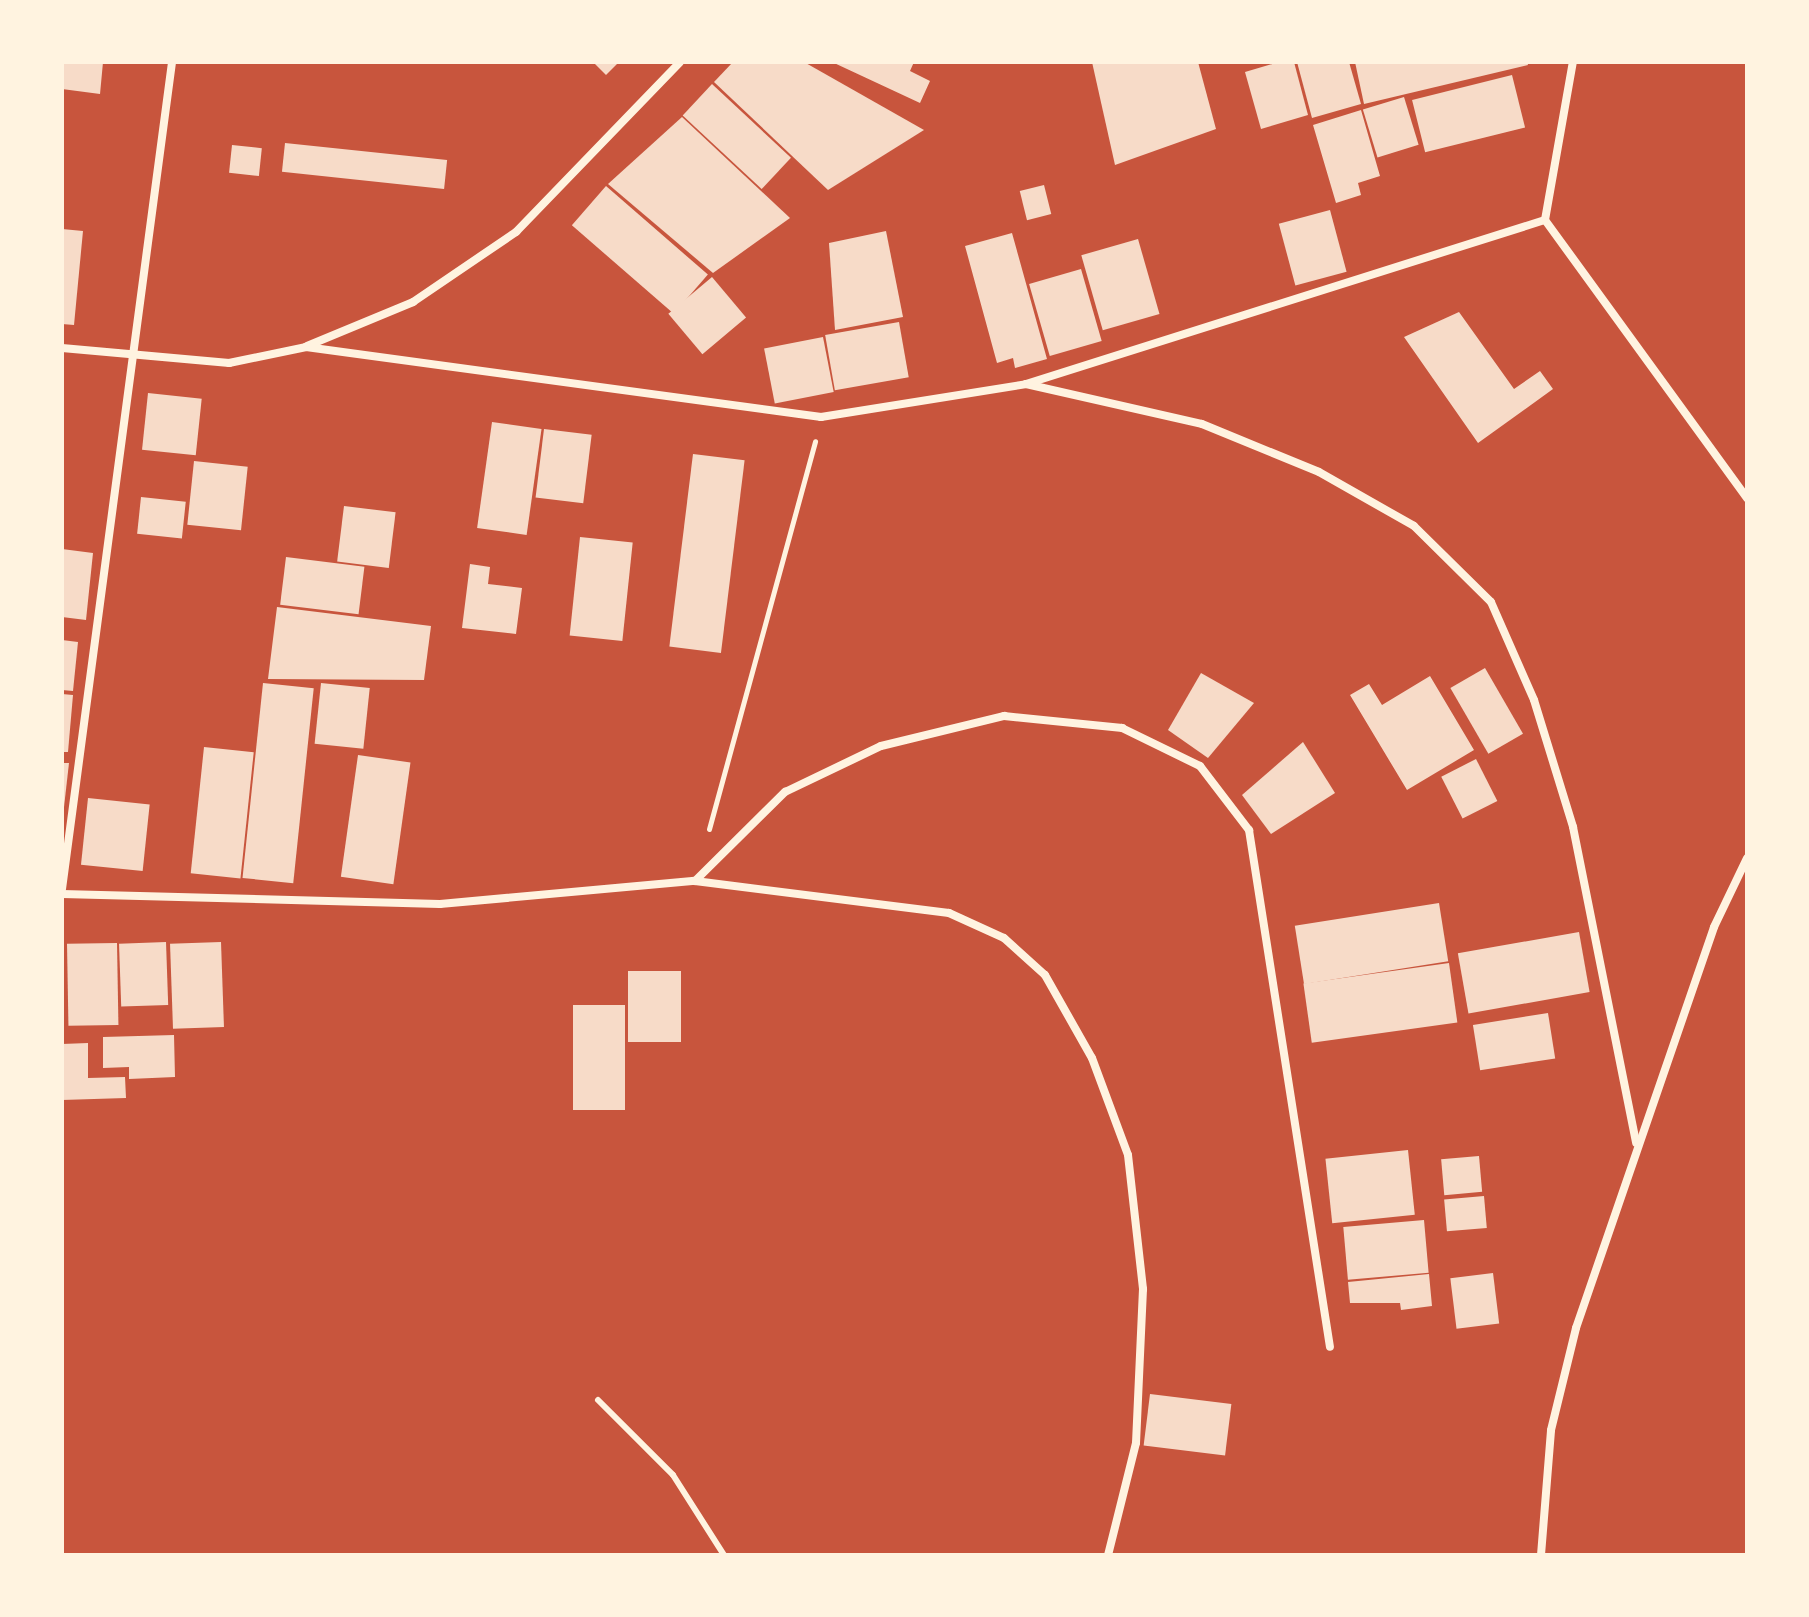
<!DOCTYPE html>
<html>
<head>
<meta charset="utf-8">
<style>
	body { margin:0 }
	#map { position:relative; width:1809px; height:1617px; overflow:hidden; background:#c8553d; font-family:Overpass,sans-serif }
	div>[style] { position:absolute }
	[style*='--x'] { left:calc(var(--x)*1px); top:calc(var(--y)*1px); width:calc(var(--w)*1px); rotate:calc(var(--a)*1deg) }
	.building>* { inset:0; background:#f7dbc8; transform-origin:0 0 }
	.path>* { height:5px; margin:-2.5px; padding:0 2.5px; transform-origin:2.5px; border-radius:2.5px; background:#fff3e0 }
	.service>* { height:6px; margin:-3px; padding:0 3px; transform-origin:3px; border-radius:3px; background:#fff3e0 }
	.minor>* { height:8px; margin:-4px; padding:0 4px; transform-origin:4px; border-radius:4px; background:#fff3e0 }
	span { translate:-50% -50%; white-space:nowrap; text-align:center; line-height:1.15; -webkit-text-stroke:6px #fff3e0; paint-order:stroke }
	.frame { position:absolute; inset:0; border:64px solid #fff3e0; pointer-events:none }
</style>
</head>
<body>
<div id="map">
	<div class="building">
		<div style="clip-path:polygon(62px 62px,103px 62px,100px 94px,62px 89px)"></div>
		<div style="clip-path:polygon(593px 62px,619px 62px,606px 75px)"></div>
		<div style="clip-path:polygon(733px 62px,804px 62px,924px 130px,828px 190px,714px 82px)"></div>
		<div style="clip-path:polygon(832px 62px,914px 62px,910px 71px,930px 81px,920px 103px)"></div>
		<div style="clip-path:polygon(1092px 62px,1198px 62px,1216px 129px,1115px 165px)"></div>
		<div style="clip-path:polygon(1279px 62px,1294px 62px,1308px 115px,1261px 129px,1245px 72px)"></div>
		<div style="clip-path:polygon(1297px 62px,1349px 62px,1361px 104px,1312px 118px)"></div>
		<div style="clip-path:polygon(1355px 62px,1527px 62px,1528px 65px,1364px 104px)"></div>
		<div style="left:1512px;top:75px;width:54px;height:103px;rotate:76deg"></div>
		<div style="left:712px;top:84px;width:108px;height:43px;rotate:43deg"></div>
		<div style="left:1404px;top:97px;width:50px;height:43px;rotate:73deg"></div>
		<div style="clip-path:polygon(1361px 110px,1380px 176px,1358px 183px,1361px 195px,1336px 203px,1313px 125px)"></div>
		<div style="clip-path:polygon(682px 117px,790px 218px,713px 273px,608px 184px)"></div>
		<div style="left:285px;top:143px;width:163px;height:29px;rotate:6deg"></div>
		<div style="left:232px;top:145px;width:30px;height:28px;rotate:6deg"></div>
		<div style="left:1044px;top:185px;width:30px;height:25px;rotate:76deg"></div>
		<div style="left:606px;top:186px;width:135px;height:52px;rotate:41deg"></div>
		<div style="left:1330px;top:210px;width:64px;height:53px;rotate:75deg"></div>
		<div style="clip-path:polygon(62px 229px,83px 231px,74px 325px,62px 324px)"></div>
		<div style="clip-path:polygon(886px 231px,903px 317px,835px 330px,829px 243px)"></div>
		<div style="clip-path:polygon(1012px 233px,1047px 359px,1015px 368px,1013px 358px,997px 363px,965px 246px)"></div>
		<div style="left:1138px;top:239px;width:78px;height:59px;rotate:74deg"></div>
		<div style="left:1081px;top:269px;width:75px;height:54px;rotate:74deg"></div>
		<div style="left:712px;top:277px;width:53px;height:57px;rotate:50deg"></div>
		<div style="clip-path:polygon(1459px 312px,1514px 389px,1540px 371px,1553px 389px,1478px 443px,1404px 337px)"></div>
		<div style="left:899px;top:322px;width:56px;height:75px;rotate:80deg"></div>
		<div style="left:823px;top:337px;width:56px;height:60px;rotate:79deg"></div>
		<div style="left:148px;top:393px;width:54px;height:57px;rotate:6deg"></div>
		<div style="left:492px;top:422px;width:50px;height:107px;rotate:8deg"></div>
		<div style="left:544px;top:429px;width:48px;height:69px;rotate:7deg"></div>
		<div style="left:693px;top:454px;width:52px;height:194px;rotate:7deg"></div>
		<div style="left:194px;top:461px;width:54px;height:64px;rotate:6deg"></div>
		<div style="left:141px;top:497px;width:45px;height:37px;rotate:6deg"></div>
		<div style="left:344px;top:506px;width:52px;height:56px;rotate:7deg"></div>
		<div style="left:580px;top:537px;width:53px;height:99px;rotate:6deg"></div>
		<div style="clip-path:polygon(62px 549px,93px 553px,86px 620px,62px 617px)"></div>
		<div style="left:286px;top:557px;width:79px;height:48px;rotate:7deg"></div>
		<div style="clip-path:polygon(470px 564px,490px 567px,488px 584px,522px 588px,516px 634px,462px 628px)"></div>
		<div style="clip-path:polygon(277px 607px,431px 626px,424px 680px,268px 679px)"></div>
		<div style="clip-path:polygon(62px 640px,78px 642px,73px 691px,62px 690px)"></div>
		<div style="left:1485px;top:668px;width:76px;height:40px;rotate:60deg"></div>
		<div style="clip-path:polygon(1201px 673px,1254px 703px,1208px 758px,1168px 730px)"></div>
		<div style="clip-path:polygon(1430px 676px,1474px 750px,1407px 790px,1350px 695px,1369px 684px,1382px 705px)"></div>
		<div style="left:263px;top:683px;width:51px;height:196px;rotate:6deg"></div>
		<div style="left:321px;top:683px;width:49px;height:61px;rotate:6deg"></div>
		<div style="clip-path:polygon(62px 694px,73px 695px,68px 752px,62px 752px)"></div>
		<div style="clip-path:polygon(1303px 742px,1335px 793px,1271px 834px,1242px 795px)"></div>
		<div style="left:204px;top:747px;width:50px;height:127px;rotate:6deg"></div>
		<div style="left:358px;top:755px;width:53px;height:123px;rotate:8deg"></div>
		<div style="left:1476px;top:759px;width:47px;height:39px;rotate:63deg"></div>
		<div style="clip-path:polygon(62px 763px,69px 763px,64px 807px,62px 807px)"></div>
		<div style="left:88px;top:798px;width:62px;height:67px;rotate:6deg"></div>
		<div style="left:1439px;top:903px;width:59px;height:146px;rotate:81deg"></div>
		<div style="left:1579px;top:932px;width:61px;height:123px;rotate:80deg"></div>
		<div style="left:166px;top:942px;width:63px;height:47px;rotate:88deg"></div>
		<div style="left:221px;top:942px;width:85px;height:51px;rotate:88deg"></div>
		<div style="left:117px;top:943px;width:82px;height:50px;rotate:89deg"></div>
		<div style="left:1449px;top:963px;width:60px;height:147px;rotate:82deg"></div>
		<div style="left:628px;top:971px;width:53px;height:71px"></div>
		<div style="left:573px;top:1005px;width:52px;height:105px"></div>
		<div style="left:1548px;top:1013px;width:46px;height:76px;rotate:81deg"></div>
		<div style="clip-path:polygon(174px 1035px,175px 1077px,129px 1079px,129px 1067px,103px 1068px,103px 1037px)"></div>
		<div style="clip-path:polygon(88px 1043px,88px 1078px,125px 1077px,126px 1098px,62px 1100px,62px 1044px)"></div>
		<div style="left:1408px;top:1150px;width:65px;height:83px;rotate:84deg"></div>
		<div style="left:1479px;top:1156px;width:36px;height:38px;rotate:85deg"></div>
		<div style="left:1484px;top:1196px;width:32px;height:40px;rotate:85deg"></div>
		<div style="left:1424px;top:1220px;width:53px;height:81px;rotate:85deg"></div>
		<div style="left:1493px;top:1273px;width:51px;height:43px;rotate:83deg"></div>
		<div style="clip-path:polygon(1429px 1274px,1432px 1306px,1401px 1310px,1400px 1303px,1350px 1303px,1348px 1282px)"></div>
		<div style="left:1150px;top:1394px;width:82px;height:52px;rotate:7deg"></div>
	</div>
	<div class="path">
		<div style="--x:709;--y:829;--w:402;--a:-74.7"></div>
	</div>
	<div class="service">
		<div style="--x:598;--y:1400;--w:106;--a:45"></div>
		<div style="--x:673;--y:1475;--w:95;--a:57.5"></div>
	</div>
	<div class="minor">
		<div style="--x:1545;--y:220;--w:344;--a:54"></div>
		<div style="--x:307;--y:346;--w:115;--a:-22.5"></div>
		<div style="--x:413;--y:302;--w:125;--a:-34.2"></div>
		<div style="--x:516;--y:232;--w:236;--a:-46"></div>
		<div style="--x:62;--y:348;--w:168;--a:5.1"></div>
		<div style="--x:229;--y:363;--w:79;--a:-11.7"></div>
		<div style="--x:306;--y:347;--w:520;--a:7.74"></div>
		<div style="--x:821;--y:417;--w:208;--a:-9.1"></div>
		<div style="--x:1026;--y:384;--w:544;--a:-17.54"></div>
		<div style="--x:1545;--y:220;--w:160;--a:-80"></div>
		<div style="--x:1026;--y:384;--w:180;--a:12.8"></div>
		<div style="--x:1202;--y:424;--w:126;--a:22.3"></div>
		<div style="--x:1319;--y:472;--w:109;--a:29.6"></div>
		<div style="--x:1414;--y:526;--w:108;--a:44.6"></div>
		<div style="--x:1491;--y:602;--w:107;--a:66.3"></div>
		<div style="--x:1534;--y:700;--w:133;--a:72.9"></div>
		<div style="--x:1573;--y:827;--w:322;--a:78.7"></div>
		<div style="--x:695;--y:881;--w:127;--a:-44.7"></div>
		<div style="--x:785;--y:792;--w:106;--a:-25.6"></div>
		<div style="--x:881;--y:746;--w:127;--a:-13.7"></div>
		<div style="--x:1004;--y:716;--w:119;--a:5.8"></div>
		<div style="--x:1122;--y:728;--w:87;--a:26"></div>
		<div style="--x:1200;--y:766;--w:81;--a:52.6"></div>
		<div style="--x:1249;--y:830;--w:523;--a:81.1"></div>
		<div style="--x:62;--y:889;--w:834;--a:-82.42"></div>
		<div style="--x:62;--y:894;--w:378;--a:1.5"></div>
		<div style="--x:440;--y:904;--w:256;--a:-5.2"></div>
		<div style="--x:695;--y:881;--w:256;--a:7.2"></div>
		<div style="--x:949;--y:913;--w:60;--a:24.4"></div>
		<div style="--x:1004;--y:938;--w:55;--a:42.1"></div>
		<div style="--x:1045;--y:975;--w:95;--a:60.5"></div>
		<div style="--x:1092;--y:1058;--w:103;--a:69.6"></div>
		<div style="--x:1128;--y:1155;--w:135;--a:83.6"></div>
		<div style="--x:1143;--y:1289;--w:154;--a:92.6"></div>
		<div style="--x:1136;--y:1443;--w:115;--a:104"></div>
		<div style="--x:1541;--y:1555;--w:125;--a:-85.4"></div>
		<div style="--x:1551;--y:1430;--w:105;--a:-76.2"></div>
		<div style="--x:1576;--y:1328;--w:424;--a:-71"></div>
		<div style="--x:1714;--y:927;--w:76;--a:-64.4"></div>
	</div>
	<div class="frame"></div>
</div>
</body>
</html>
